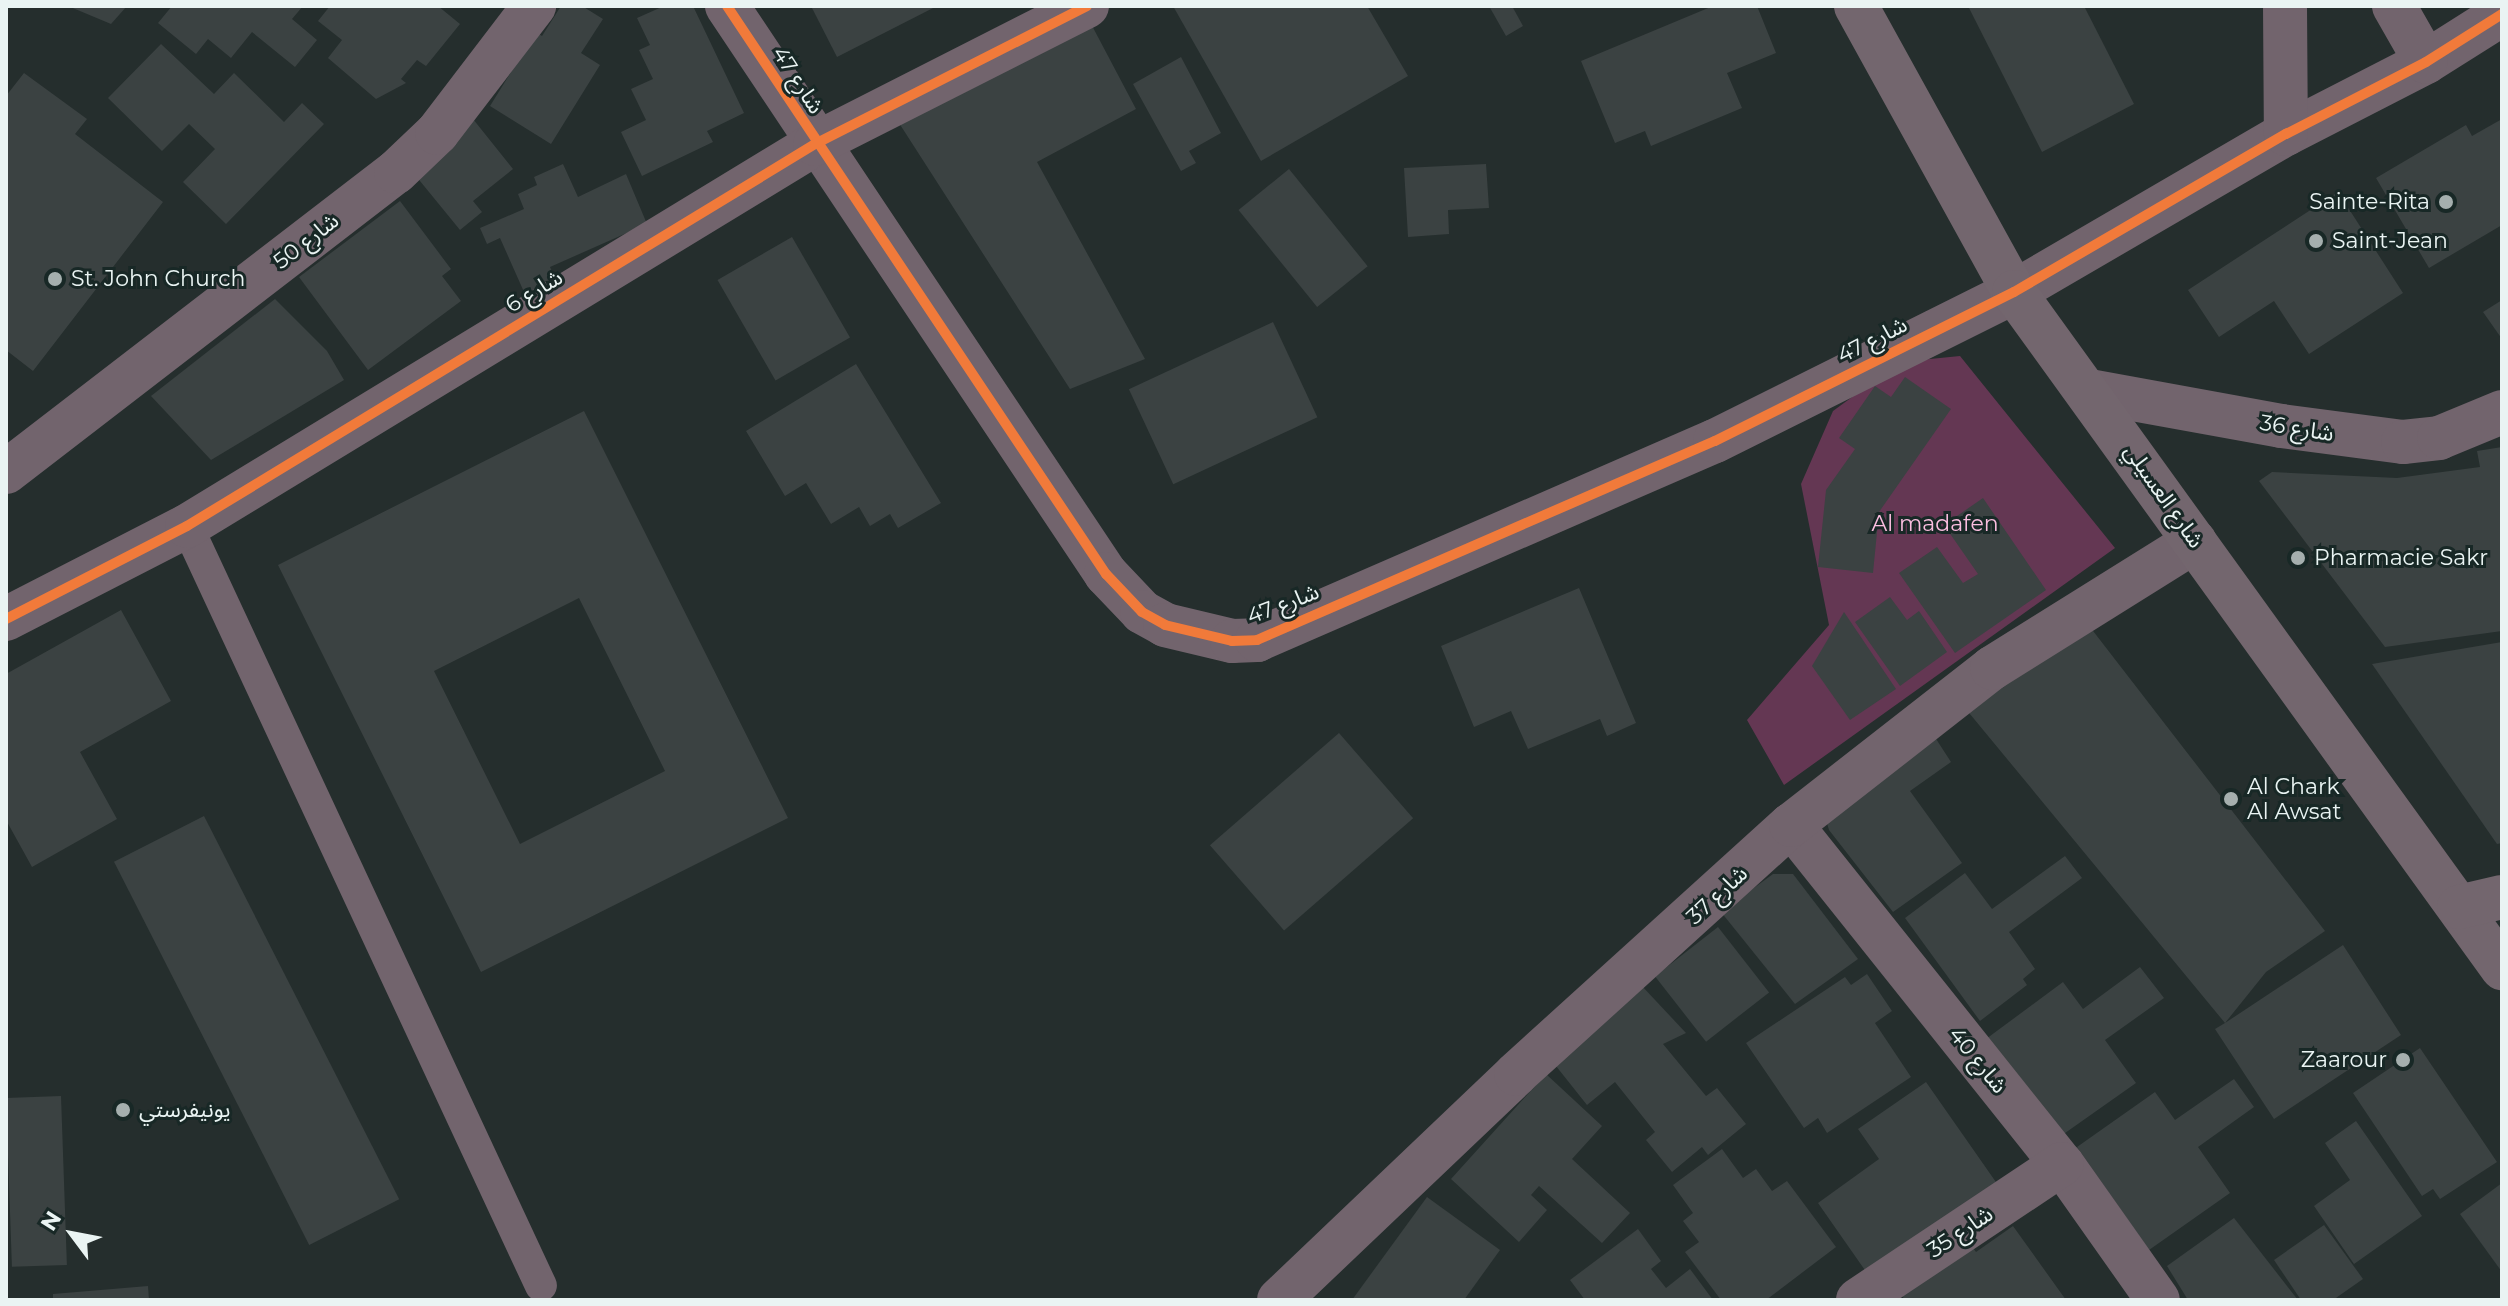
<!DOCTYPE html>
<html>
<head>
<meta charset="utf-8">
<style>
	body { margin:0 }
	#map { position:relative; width:2508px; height:1306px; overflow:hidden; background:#252e2d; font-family:Montserrat,"Noto Sans Arabic",sans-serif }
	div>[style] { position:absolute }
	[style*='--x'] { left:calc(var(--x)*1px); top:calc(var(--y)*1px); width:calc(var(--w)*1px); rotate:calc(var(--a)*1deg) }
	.green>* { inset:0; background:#643753 }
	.building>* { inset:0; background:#3b4242; transform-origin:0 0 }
	.lane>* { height:32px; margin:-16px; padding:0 16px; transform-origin:16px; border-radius:16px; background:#72646d }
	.street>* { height:44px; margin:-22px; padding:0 22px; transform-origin:22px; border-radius:22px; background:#72646d }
	.secondary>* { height:44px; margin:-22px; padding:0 22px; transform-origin:22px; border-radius:22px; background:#73666e }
	.cycleway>* { height:10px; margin:-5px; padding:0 5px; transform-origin:5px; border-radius:5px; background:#f17a3a }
	.dots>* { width:22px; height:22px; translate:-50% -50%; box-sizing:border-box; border:4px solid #182826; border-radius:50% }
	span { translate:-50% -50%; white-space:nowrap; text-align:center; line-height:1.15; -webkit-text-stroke:6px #182826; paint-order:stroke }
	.street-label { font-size:22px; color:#eaf4f3 }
	.poi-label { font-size:22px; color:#eaf4f3 }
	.right { translate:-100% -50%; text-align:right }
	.left { translate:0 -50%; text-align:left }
	.park-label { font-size:22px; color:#fabddf }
	.frame { position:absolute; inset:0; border:8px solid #eaf4f3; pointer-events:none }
	.north { position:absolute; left:32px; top:1194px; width:80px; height:80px; -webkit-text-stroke:6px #182826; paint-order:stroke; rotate:302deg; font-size:22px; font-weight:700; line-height:32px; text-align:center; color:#eaf4f3 }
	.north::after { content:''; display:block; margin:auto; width:28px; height:36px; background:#eaf4f3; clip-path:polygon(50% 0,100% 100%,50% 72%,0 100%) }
</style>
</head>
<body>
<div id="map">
	<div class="green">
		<div style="clip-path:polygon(1960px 356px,2115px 548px,1784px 785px,1747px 720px,1829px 625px,1801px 484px,1833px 411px,1900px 362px)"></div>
	</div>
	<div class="building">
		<div style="clip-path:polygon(68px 6px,127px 6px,111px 24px)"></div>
		<div style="clip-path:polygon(172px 6px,303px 6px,292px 19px,317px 40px,295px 67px,252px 32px,231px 58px,208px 39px,196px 54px,158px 23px)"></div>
		<div style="clip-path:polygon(330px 6px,438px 6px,460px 24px,426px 66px,417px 60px,401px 79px,406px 83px,376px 99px,328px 58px,342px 40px,318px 21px)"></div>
		<div style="clip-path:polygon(561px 6px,582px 6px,603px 19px,581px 53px,600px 65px,551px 144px,490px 106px,536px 32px,542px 36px)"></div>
		<div style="clip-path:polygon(664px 6px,693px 6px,744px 113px,707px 131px,713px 142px,642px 176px,621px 132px,646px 120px,631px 89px,653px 79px,639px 50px,650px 45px,637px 18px)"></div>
		<div style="clip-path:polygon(811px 6px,937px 6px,837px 57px)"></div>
		<div style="clip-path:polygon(1173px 6px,1367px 6px,1408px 76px,1261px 161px)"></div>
		<div style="clip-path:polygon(1489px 6px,1512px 6px,1523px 26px,1506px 36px)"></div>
		<div style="clip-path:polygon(1713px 6px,1757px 6px,1776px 53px,1727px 73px,1742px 108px,1651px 146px,1645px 131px,1615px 143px,1581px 61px)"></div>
		<div style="clip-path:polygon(1968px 6px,2084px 6px,2134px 104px,2042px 152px)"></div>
		<div style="clip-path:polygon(1089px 20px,1136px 109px,1037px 162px,1145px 359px,1070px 389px,899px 123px)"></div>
		<div style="clip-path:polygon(161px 44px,214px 94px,234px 73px,284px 122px,302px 103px,324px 124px,226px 224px,183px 182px,215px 149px,189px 124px,162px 151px,108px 98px)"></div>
		<div style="clip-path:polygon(1181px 57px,1221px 133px,1189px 151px,1196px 163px,1181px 171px,1133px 84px)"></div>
		<div style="clip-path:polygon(24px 73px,87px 119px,75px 134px,163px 202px,33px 371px,6px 350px,6px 96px)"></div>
		<div style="clip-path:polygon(473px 119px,513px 169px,473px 201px,482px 212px,460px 230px,411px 170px)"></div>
		<div style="clip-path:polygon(2502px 119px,2502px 225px,2429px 268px,2376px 178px,2466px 125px,2472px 136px)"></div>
		<div style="clip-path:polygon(563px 164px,578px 197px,626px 174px,647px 224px,550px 267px,559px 287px,528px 301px,500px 238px,487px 244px,480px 228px,524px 209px,518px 194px,537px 185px,534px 177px)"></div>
		<div style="clip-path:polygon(1486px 164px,1489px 208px,1448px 210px,1449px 234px,1408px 237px,1404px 168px)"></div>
		<div style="left:1289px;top:169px;width:125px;height:65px;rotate:51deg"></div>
		<div style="clip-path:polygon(2338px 192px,2403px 293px,2309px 354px,2274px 301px,2219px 337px,2188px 290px)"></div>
		<div style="clip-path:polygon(400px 201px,451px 269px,442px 276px,461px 301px,368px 370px,299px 277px)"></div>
		<div style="left:792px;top:237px;width:116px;height:86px;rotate:60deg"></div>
		<div style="clip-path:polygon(275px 299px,327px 351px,344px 380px,211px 460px,151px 396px)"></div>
		<div style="clip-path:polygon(2502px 300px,2502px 339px,2483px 312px)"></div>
		<div style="left:1273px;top:322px;width:105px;height:159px;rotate:65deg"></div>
		<div style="clip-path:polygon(856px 364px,941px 503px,898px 528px,890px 514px,870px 526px,859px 507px,831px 524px,806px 483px,785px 496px,746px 431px)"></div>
		<div style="clip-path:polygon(1905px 377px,1951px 409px,1879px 512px,1873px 573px,1818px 567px,1826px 490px,1855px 449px,1839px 438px,1875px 386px,1891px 397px)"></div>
		<div style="clip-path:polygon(evenodd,584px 411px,788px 818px,481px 972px,278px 565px,584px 411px,579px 598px,665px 771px,520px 844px,434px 671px,579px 598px)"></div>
		<div style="clip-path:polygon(2502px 447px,2502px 631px,2385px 647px,2259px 481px,2272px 472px,2397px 478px,2480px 467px,2477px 451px)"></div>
		<div style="clip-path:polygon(1983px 498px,2046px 590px,1955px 653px,1899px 573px,1937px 547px,1963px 583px,1978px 574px,1944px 525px)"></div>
		<div style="clip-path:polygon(1579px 588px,1636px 723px,1607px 736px,1600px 719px,1528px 749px,1511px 711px,1474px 727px,1441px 646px)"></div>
		<div style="clip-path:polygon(1890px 597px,1907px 620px,1919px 611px,1947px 652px,1900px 686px,1855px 622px)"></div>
		<div style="clip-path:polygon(121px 610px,171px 701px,80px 752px,117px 819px,32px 867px,6px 820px,6px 674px)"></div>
		<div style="clip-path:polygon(1844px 612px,1896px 689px,1850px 720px,1812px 666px)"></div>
		<div style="clip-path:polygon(2090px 627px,2325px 931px,2266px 972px,2225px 1023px,2343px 945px,2401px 1035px,2274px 1119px,2215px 1029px,2225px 1023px,1965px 708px)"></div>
		<div style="clip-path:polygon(2502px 642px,2502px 843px,2497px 844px,2372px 664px)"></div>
		<div style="clip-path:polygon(1927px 725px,1951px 762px,1910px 791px,1962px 863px,1893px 912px,1829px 830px,1823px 810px)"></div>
		<div style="left:1339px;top:733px;width:113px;height:171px;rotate:49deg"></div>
		<div style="left:204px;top:816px;width:430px;height:101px;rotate:63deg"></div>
		<div style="clip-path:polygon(2065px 856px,2082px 878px,2009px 932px,2035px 969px,2023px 979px,2027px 985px,1980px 1021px,1905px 918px,1965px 873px,1992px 909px)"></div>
		<div style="clip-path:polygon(1773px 874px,1793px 874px,1858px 959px,1795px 1004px,1721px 912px)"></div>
		<div style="left:1718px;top:927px;width:83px;height:80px;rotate:52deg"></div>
		<div style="clip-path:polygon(2140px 967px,2164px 998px,2105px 1040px,2136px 1083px,2058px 1138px,1986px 1039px,2063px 982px,2083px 1009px)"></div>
		<div style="clip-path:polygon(1867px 974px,1892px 1011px,1875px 1023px,1911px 1077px,1827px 1133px,1818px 1118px,1804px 1128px,1746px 1043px,1845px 977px,1851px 985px)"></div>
		<div style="clip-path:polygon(1641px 985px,1686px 1033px,1663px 1044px,1706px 1096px,1717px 1088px,1746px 1124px,1708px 1155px,1702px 1147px,1672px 1172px,1646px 1140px,1655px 1132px,1615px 1082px,1587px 1105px,1548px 1056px)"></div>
		<div style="clip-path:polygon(2420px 1048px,2497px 1162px,2440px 1199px,2433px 1189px,2422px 1196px,2353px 1093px)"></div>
		<div style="clip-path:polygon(1546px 1074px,1602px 1126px,1572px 1159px,1630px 1213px,1602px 1243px,1539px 1186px,1531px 1195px,1547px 1210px,1519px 1242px,1451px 1179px)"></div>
		<div style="clip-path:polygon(2234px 1079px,2254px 1107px,2198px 1147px,2230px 1193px,2149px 1250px,2077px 1147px,2155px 1092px,2175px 1120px)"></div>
		<div style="clip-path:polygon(1926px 1082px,1998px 1185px,1869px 1276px,1818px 1203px,1879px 1159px,1858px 1129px)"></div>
		<div style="left:61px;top:1096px;width:169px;height:55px;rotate:88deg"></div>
		<div style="clip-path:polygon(2356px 1121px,2422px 1216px,2354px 1264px,2314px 1206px,2350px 1180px,2325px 1143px)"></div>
		<div style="clip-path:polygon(1722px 1149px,1743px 1178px,1756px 1169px,1772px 1191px,1787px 1181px,1836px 1247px,1766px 1300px,1721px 1300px,1685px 1252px,1699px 1242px,1683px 1221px,1693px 1213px,1673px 1185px)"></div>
		<div style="clip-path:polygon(2502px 1183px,2502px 1272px,2460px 1214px)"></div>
		<div style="clip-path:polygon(1427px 1197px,1500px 1250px,1464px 1300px,1352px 1300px)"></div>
		<div style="clip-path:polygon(2234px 1218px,2298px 1300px,2188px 1300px,2167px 1266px)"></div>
		<div style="clip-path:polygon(2324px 1225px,2363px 1279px,2333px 1300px,2301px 1300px,2274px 1260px)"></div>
		<div style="clip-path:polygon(2013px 1226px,2066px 1300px,1905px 1300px,1900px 1293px,1969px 1242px,1976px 1252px)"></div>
		<div style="clip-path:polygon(1638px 1229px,1661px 1261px,1651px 1269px,1666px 1288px,1690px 1269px,1713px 1300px,1585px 1300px,1570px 1280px)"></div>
		<div style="clip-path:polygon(148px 1286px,149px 1300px,53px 1300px,53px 1294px)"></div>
	</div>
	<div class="lane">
		<div style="--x:187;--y:526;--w:838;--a:65.02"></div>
	</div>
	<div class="street">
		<div style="--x:727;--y:6;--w:683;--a:56.29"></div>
		<div style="--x:1106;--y:574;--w:52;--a:46.5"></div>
		<div style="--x:1142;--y:612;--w:26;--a:29"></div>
		<div style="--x:1165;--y:625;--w:69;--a:13.4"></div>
		<div style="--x:1232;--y:641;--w:25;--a:-2"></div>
		<div style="--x:1257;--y:640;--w:499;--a:-23.5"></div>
		<div style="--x:1715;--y:441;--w:334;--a:-26.5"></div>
		<div style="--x:2014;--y:292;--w:315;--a:-30.2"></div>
		<div style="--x:2286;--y:134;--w:157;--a:-27.2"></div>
		<div style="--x:2426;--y:62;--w:90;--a:-32.3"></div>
		<div style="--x:2285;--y:6;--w:128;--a:89.6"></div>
		<div style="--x:2394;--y:6;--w:64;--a:60.3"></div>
		<div style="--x:2089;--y:391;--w:195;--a:10.3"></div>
		<div style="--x:2281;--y:426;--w:123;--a:7.5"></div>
		<div style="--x:2403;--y:442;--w:36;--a:-6"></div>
		<div style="--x:2439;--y:438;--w:68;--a:-22.4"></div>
		<div style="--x:6;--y:472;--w:492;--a:-37.6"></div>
		<div style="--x:396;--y:172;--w:57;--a:-43.6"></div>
		<div style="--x:437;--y:133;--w:160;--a:-52.6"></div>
		<div style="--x:6;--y:619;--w:203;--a:-27.2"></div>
		<div style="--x:187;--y:526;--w:735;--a:-31.31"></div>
		<div style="--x:815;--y:144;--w:305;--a:-26.9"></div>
		<div style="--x:1791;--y:825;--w:434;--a:51.4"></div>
		<div style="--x:2062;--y:1164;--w:166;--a:54.8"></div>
		<div style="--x:1279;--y:1300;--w:327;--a:-43.6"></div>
		<div style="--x:1516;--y:1074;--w:371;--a:-42.2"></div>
		<div style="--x:1791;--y:825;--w:255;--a:-38"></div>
		<div style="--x:1992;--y:668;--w:239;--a:-32"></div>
		<div style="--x:1858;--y:1300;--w:245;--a:-33.7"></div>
	</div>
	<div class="secondary">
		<div style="--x:1856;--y:6;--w:327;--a:61.1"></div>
		<div style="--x:2014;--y:292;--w:834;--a:54.17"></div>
		<div style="--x:2459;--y:907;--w:44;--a:-13.1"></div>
	</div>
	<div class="cycleway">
		<div style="--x:727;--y:6;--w:683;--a:56.29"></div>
		<div style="--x:1106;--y:574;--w:52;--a:46.5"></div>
		<div style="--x:1142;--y:612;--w:26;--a:29"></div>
		<div style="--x:1165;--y:625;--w:69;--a:13.4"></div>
		<div style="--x:1232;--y:641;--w:25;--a:-2"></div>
		<div style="--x:1257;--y:640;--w:499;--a:-23.5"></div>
		<div style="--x:1715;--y:441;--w:334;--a:-26.5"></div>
		<div style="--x:2014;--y:292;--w:315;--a:-30.2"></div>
		<div style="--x:2286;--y:134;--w:157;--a:-27.2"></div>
		<div style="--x:2426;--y:62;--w:90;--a:-32.3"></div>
		<div style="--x:6;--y:619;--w:203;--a:-27.2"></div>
		<div style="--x:187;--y:526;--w:735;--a:-31.31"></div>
		<div style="--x:815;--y:144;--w:305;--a:-26.9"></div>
	</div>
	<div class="dots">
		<div style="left:2446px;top:202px;background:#a5afae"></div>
		<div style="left:2316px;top:241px;background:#a5afae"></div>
		<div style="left:55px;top:279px;background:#a5afae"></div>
		<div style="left:2298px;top:558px;background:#a5afae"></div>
		<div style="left:2231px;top:799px;background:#a5afae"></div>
		<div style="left:2403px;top:1060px;background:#a5afae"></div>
		<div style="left:123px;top:1110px;background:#a5afae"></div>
	</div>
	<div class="street-label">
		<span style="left:798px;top:80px;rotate:57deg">شارع 47</span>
		<span style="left:306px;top:241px;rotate:-38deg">شارع 50</span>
		<span style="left:534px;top:291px;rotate:-31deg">شارع 6</span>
		<span style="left:1872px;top:340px;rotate:-27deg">شارع 47</span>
		<span style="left:2297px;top:428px;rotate:9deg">شارع 36</span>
		<span style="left:2164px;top:496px;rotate:55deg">شارع العسيلي</span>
		<span style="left:1283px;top:604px;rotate:-21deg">شارع 47</span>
		<span style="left:1717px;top:895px;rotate:-43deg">شارع 37</span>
		<span style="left:1978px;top:1060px;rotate:51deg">شارع 40</span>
		<span style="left:1960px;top:1232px;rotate:-34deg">شارع 35</span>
	</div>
	<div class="poi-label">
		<span class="right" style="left:2430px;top:202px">Sainte-Rita</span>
		<span class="left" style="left:2332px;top:241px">Saint-Jean</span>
		<span class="left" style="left:71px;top:279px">St. John Church</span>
		<span class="left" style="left:2314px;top:558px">Pharmacie Sakr</span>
		<span class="left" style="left:2247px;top:799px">Al Chark<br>Al Awsat</span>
		<span class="right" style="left:2387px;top:1060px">Zaarour</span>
		<span class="left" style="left:139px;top:1110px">يونيفرستي</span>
	</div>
	<div class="park-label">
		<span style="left:1935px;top:524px">Al madafen</span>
	</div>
	<div class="frame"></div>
	<div class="north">N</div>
</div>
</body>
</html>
